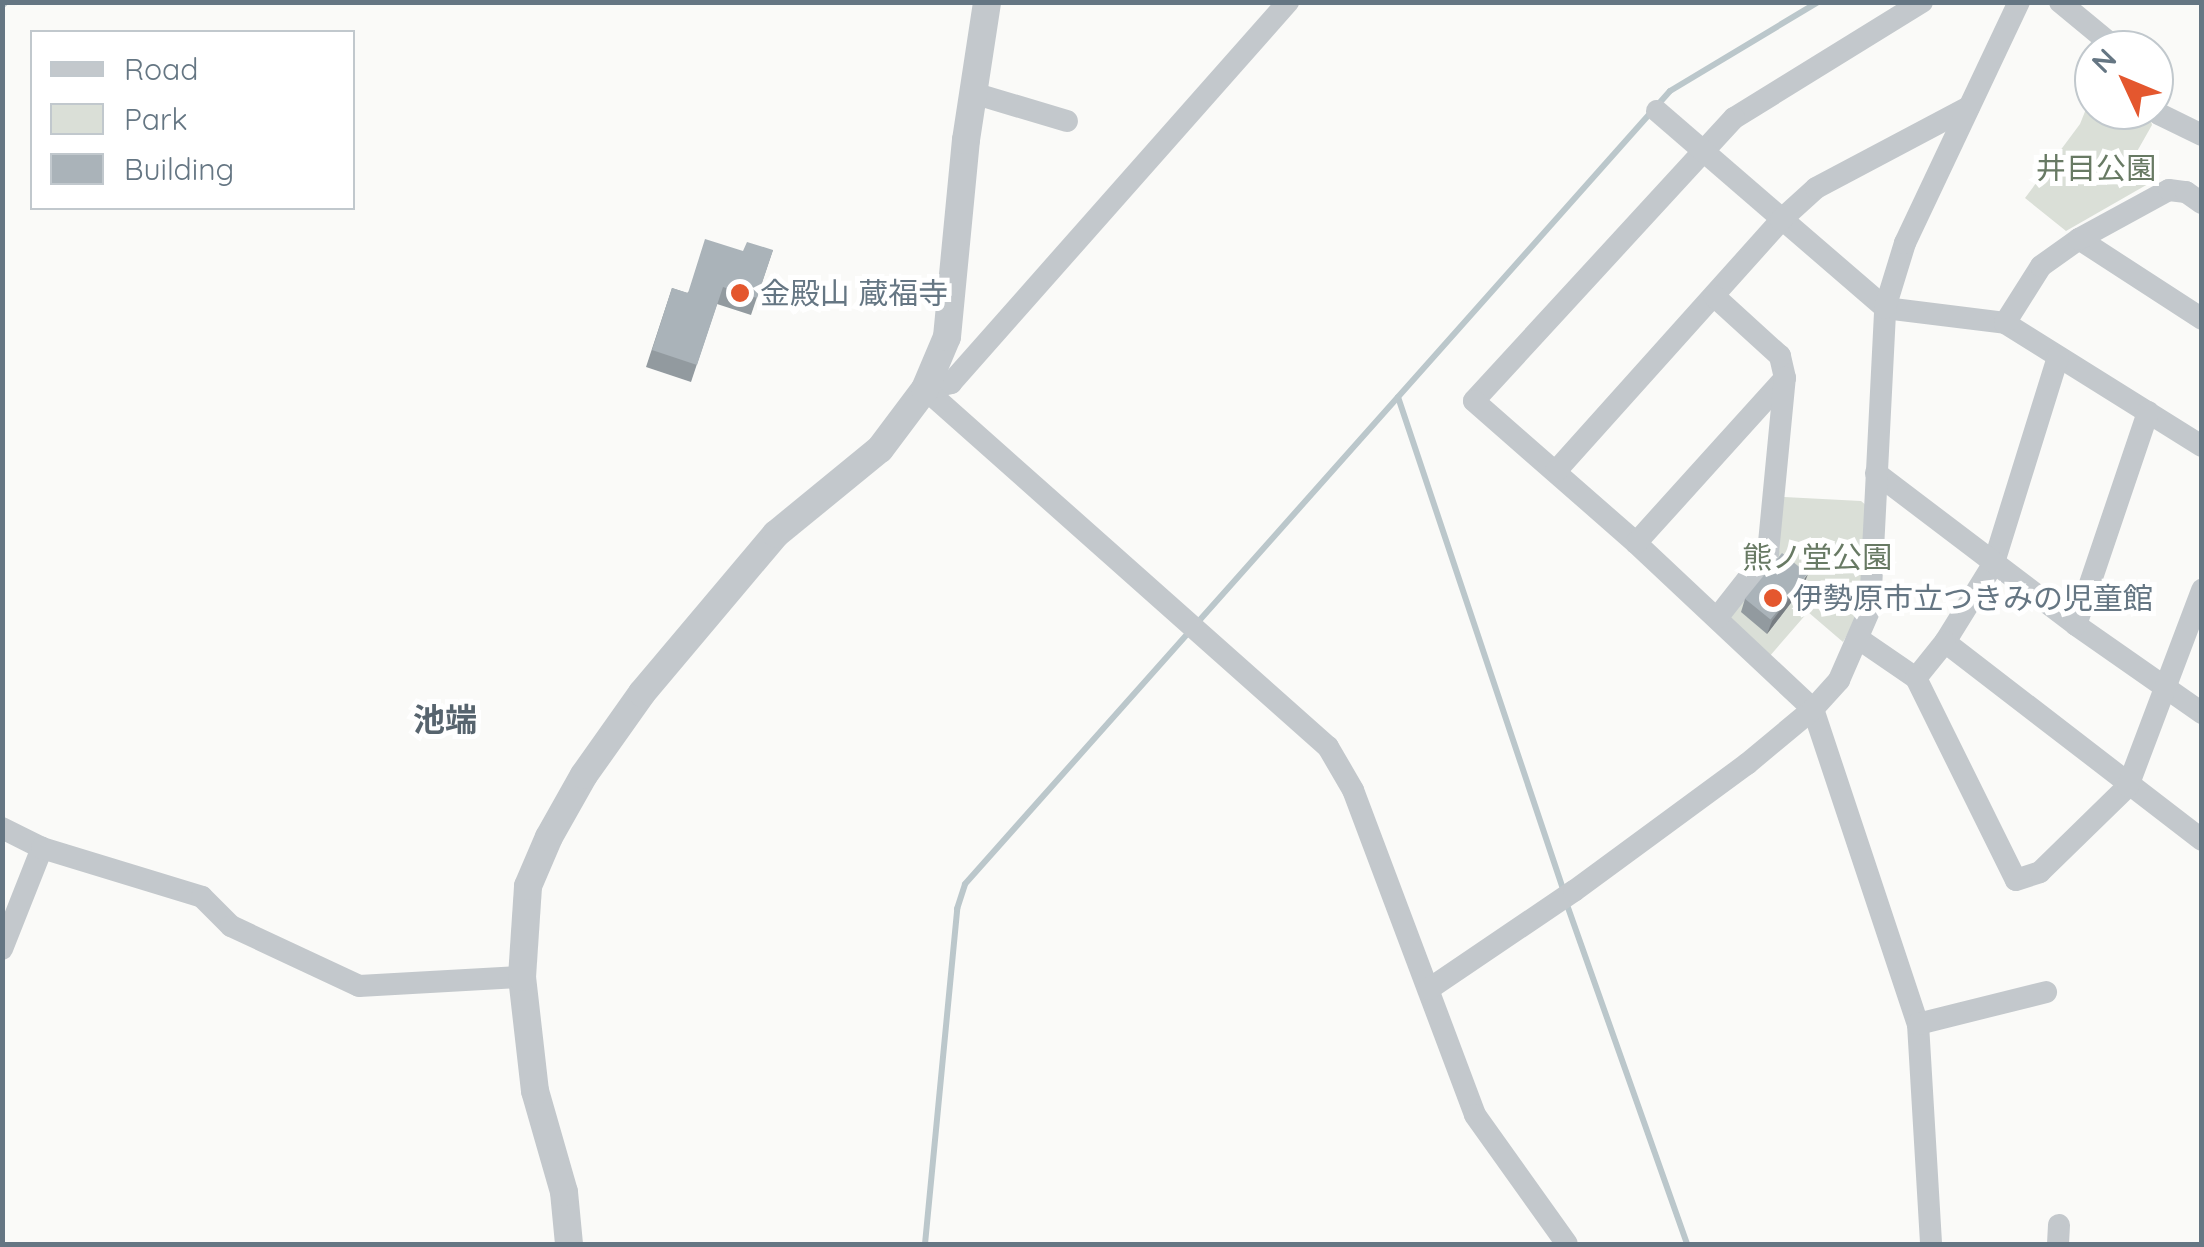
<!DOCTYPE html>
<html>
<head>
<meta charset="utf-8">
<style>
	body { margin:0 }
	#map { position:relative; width:2204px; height:1247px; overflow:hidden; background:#fafaf8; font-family:Quicksand,"Noto Sans JP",sans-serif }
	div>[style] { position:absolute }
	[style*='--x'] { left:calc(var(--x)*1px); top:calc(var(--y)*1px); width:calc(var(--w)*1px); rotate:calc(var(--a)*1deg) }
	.green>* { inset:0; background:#dadfd7 }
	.stream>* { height:6px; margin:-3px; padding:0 3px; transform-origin:3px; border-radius:3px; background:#bbc7cb }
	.minor>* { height:22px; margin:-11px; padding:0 11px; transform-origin:11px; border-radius:11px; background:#c3c8cc }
	.tertiary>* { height:28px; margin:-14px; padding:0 14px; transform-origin:14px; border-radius:14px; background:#c3c8cc }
	.wall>* { inset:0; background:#929a9f }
	.shaded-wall>* { inset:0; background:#777d82 }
	.building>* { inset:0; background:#aab3b9; transform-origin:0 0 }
	.dots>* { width:28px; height:28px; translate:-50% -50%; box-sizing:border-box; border:5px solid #fff; border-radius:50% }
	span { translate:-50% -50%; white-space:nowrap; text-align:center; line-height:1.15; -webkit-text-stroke:10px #fff; paint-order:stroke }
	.park-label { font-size:30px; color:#687a64 }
	.poi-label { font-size:30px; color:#657683 }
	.left { translate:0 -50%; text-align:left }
	.neighbourhood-label { font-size:32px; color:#57646e; font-weight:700 }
	.frame { position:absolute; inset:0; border:5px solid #657683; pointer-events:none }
	.legend { position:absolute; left:30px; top:30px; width:325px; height:180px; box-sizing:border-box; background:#fff; border:2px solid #c1c8cd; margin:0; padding:12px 18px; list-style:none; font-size:30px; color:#657683 }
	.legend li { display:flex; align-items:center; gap:20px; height:50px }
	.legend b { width:50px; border:2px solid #c1c8cd }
	.north { position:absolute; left:2074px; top:30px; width:100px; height:100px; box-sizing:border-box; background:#fff; border:2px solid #c1c8cd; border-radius:50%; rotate:314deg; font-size:28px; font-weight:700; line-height:40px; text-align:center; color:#657683 }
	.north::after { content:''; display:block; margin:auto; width:35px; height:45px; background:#e4572e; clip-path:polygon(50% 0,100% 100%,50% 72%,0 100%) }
</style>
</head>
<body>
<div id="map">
	<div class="green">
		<div style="clip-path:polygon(2094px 89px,2094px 110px,2148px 110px,2152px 125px,2135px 155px,2155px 180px,2066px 231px,2025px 198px,2080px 124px)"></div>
		<div style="clip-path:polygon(1784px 497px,1861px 501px,1867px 506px,1859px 614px,1843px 642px,1808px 612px,1769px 657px,1728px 621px)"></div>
	</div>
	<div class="stream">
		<div style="--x:2;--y:6;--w:6;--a:-45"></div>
		<div style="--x:1398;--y:397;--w:519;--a:71.46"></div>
		<div style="--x:1566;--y:902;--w:363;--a:70.5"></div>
		<div style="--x:925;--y:1244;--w:337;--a:-84.5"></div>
		<div style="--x:957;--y:909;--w:26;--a:-72"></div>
		<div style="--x:965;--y:884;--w:1061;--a:-48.36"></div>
		<div style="--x:1670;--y:91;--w:173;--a:-31"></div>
	</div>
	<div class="minor">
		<div style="--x:1922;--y:2;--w:221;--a:148.3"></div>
		<div style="--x:1734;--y:118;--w:384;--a:132.6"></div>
		<div style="--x:1474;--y:401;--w:215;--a:41.2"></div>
		<div style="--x:1636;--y:543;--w:243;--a:43.2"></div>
		<div style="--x:1813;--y:709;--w:332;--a:71.6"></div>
		<div style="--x:1918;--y:1024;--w:220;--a:86.6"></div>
		<div style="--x:2060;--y:2;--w:75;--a:39.6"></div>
		<div style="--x:973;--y:93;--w:98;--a:16.6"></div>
		<div style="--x:2154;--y:105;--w:10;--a:61"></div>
		<div style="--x:2159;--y:114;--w:48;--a:26"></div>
		<div style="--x:1657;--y:111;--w:301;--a:40.8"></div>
		<div style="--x:1885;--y:308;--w:121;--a:7.1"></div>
		<div style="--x:2005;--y:323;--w:232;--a:32"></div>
		<div style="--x:2079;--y:239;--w:147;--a:33"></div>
		<div style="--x:2005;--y:323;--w:67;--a:-57.7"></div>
		<div style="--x:2041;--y:266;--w:47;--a:-35.4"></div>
		<div style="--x:2079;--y:239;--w:102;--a:-28.6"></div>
		<div style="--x:2169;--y:190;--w:17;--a:7"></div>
		<div style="--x:2186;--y:192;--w:19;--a:35"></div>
		<div style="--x:2058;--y:357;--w:216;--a:107.3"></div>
		<div style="--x:1994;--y:563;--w:93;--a:121.8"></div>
		<div style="--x:1945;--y:642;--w:324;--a:37.6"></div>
		<div style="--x:925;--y:389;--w:539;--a:41.62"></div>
		<div style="--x:1328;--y:747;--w:50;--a:59.8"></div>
		<div style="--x:1353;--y:790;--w:347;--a:69.4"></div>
		<div style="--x:1475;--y:1115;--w:158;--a:54.5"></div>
		<div style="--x:925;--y:389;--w:27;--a:-13"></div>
		<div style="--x:951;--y:383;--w:509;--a:-48.51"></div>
		<div style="--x:1556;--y:471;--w:337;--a:-48.1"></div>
		<div style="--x:1781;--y:220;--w:47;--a:-42.4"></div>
		<div style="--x:1816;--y:188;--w:173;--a:-27.9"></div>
		<div style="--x:1876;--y:473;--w:251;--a:37.2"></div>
		<div style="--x:2076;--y:625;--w:154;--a:34.9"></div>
		<div style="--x:1636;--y:543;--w:222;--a:-47.9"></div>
		<div style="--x:1785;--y:378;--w:23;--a:-103"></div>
		<div style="--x:1780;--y:356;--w:89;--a:-137.7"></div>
		<div style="--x:1717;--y:618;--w:83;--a:-51.9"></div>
		<div style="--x:1768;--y:553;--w:176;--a:-84.5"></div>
		<div style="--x:2076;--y:625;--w:225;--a:-71.3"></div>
		<div style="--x:1859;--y:639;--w:69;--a:34.4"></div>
		<div style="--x:1945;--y:642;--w:46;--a:128.9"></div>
		<div style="--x:1916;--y:678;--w:225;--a:63.7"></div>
		<div style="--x:2016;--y:880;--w:25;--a:-18"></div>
		<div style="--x:2040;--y:872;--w:123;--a:-44.3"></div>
		<div style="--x:2128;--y:786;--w:210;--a:-69.3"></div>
		<div style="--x:2;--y:828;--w:45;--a:26.6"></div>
		<div style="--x:2;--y:949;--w:109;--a:-68.4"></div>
		<div style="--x:42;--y:848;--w:167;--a:17"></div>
		<div style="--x:202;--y:897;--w:41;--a:45"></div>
		<div style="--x:231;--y:926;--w:141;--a:25.1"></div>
		<div style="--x:359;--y:986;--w:163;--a:-3.2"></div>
		<div style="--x:1429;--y:989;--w:175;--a:-34.1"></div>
		<div style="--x:1574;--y:891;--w:215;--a:-36.3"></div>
		<div style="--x:1747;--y:764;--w:86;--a:-39.8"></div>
		<div style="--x:1813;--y:709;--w:39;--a:-48"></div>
		<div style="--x:1839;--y:680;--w:77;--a:-66.4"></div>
		<div style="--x:1870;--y:609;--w:301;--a:-87.1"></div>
		<div style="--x:1885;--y:308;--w:68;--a:-72.9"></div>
		<div style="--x:1905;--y:243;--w:267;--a:-64.7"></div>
		<div style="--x:1918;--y:1024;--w:132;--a:-14"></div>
		<div style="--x:2058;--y:1244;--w:19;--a:-87"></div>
	</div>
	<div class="tertiary">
		<div style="--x:569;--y:1244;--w:52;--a:-95.5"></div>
		<div style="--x:564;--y:1192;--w:105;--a:-106"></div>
		<div style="--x:535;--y:1091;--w:115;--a:-96.5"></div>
		<div style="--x:522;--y:977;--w:91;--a:-86.2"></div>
		<div style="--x:528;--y:886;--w:53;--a:-66.8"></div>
		<div style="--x:549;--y:837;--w:71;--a:-60.6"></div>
		<div style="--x:584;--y:775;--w:100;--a:-54.7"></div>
		<div style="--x:642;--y:693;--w:208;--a:-49.9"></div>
		<div style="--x:776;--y:534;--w:134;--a:-39.3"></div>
		<div style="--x:880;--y:449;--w:75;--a:-53.1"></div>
		<div style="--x:925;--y:389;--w:56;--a:-67.1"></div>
		<div style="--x:947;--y:337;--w:198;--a:-84.5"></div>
		<div style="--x:966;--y:140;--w:140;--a:-81.3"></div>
	</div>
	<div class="wall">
		<div style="clip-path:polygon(773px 250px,751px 315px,717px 304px,691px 382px,646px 367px,672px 288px,687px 293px,743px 251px)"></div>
		<div style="clip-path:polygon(1803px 587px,1767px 634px,1741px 612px,1745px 599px)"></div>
	</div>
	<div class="shaded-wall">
		<div style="clip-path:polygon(1808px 574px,1803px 587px,1767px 634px,1772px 621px)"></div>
	</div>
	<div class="building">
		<div style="clip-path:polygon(705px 239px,743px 251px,747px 242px,773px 250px,757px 298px,723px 287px,697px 365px,652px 350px,672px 288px,688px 293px)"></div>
		<div style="left:1782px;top:553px;width:33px;height:59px;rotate:39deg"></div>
	</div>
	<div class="dots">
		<div style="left:740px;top:293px;background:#e4572e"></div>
		<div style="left:1773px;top:598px;background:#e4572e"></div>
	</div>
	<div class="park-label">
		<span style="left:2096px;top:168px">井目公園</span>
		<span style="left:1817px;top:557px">熊ノ堂公園</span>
	</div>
	<div class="poi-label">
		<span class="left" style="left:760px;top:293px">金殿山 蔵福寺</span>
		<span class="left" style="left:1793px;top:598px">伊勢原市立つきみの児童館</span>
	</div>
	<div class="neighbourhood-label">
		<span style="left:445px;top:719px">池端</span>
	</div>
	<div class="frame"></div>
	<ul class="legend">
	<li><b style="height:12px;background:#c3c8cc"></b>Road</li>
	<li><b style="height:28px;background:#dadfd7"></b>Park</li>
	<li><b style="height:28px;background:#aab3b9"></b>Building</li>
	</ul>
	<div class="north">N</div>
</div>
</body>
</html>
